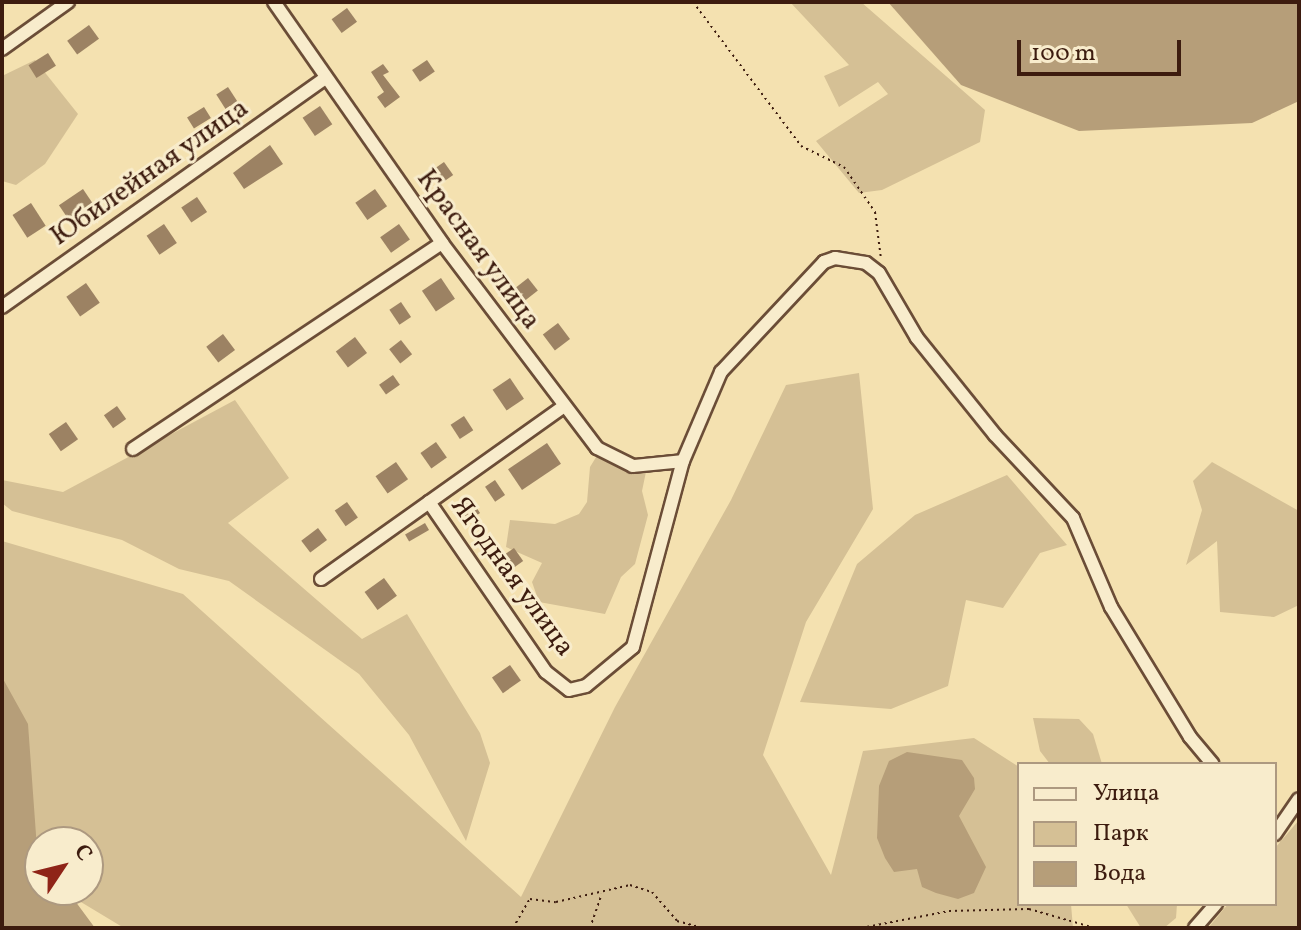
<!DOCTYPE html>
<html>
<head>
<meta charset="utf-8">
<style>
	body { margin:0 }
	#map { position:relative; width:1301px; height:930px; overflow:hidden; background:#f4e1b0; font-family:Vollkorn,serif }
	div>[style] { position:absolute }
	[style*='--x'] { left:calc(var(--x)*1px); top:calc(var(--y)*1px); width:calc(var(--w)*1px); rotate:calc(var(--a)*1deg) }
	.green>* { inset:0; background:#d5c095 }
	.water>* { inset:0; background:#b69e79 }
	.building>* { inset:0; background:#9c8263; transform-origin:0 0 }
	.path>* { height:2px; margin-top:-1px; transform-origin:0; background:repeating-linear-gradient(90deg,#3d1c0f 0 2px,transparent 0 6px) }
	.roads { filter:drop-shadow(2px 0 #6b4d37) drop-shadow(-2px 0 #6b4d37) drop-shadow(0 2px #6b4d37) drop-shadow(0 -2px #6b4d37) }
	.street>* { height:12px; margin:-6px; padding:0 6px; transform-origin:6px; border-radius:6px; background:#f8eccc }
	span { translate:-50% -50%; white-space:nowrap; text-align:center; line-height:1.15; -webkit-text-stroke:6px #f8eccc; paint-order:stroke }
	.street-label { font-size:28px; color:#3d1c0f }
	.frame { position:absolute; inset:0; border:4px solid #3d1c0f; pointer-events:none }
	.legend { position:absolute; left:1017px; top:762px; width:260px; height:144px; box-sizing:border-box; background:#f8eccc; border:2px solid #ad9980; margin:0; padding:10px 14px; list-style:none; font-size:24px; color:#3d1c0f }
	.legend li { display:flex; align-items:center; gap:16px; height:40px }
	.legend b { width:40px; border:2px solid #ad9980 }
	.north { position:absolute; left:24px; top:826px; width:80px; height:80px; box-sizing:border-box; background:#f8eccc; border:2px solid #ad9980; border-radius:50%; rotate:55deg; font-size:22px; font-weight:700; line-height:32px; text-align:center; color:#3d1c0f }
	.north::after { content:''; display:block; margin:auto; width:28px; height:36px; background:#8f2418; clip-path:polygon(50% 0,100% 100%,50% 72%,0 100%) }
	.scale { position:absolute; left:1017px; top:40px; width:164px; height:36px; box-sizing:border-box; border:4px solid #3d1c0f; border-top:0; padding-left:10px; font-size:24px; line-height:28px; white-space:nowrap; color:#3d1c0f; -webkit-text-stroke:6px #f8eccc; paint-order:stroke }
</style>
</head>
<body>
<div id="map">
	<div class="green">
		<div style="clip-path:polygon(790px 2px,861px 2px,985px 110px,980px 142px,882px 190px,859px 193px,816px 141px,888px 94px,878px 82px,839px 107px,824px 76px,849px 65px)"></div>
		<div style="clip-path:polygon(35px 60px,78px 114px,45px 164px,16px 185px,2px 181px,2px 76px)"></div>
		<div style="clip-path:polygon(859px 373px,873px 509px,806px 622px,763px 755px,831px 875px,863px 751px,974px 738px,1019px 767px,1019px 904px,1071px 904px,1073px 928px,124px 928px,61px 890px,88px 890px,88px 842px,40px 842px,40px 877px,2px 897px,2px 541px,183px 594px,521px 897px,615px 707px,731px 500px,786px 385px)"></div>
		<div style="clip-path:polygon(235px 400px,289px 478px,228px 523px,362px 639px,407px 614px,480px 733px,490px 763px,466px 841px,409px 735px,359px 674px,229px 581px,179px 569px,122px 540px,12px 511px,2px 503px,2px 480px,63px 492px)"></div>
		<div style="clip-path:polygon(598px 454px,647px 467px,642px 491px,648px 515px,635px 564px,621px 577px,605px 614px,539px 602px,532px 582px,542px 563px,506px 547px,510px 520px,555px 524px,579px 514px,587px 502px,590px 467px)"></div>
		<div style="clip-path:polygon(1212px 462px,1299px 511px,1299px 605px,1274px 617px,1220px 612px,1217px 541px,1186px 565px,1202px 510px,1193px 481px)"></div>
		<div style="clip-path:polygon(1007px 475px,1067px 545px,1040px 553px,1003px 608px,966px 600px,948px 686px,891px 709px,800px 702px,857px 564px,915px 515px)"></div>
		<div style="clip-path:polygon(1033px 718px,1079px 719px,1093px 734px,1102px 764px,1050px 764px,1040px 751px)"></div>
		<div style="clip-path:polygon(1299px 820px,1299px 928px,1208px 928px,1228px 904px,1275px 904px,1275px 848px)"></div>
		<div style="clip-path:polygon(1126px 904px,1177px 904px,1176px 918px,1164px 928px,1141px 928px)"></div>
	</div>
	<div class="water">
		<div style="clip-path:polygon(888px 2px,1299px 2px,1299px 101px,1252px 123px,1079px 131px,961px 85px)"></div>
		<div style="clip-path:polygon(2px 677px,28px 724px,40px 890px,67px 890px,95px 928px,2px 928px)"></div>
		<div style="clip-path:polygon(907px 752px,962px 760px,974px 778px,975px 789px,959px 816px,986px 867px,974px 893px,958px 899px,936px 893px,922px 887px,917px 869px,894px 872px,885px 858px,877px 838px,879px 786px,889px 761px)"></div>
	</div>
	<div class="building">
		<div style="left:347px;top:8px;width:17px;height:19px;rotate:54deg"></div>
		<div style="left:89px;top:25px;width:17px;height:27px;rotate:54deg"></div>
		<div style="left:48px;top:53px;width:15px;height:23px;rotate:58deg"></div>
		<div style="left:427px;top:60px;width:14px;height:18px;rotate:56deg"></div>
		<div style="clip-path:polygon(383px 64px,389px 72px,383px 75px,400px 97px,385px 108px,377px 97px,384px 92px,371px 72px)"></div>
		<div style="left:228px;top:87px;width:17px;height:14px;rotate:57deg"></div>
		<div style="left:320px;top:106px;width:22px;height:21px;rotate:56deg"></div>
		<div style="left:204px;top:107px;width:13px;height:20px;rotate:58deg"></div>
		<div style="clip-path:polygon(270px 145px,283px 164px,244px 189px,233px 173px)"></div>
		<div style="left:444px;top:162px;width:16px;height:17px;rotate:55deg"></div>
		<div style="left:83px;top:189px;width:22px;height:29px;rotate:56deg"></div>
		<div style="left:375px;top:189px;width:21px;height:24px;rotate:55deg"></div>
		<div style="left:197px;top:197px;width:18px;height:19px;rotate:56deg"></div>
		<div style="left:31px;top:203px;width:27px;height:22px;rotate:57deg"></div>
		<div style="left:164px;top:224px;width:23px;height:21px;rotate:56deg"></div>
		<div style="left:399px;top:224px;width:19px;height:23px;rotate:55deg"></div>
		<div style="left:441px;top:278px;width:25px;height:23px;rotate:56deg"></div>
		<div style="left:528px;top:278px;width:16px;height:19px;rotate:52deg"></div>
		<div style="left:86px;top:283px;width:24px;height:24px;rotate:55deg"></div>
		<div style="left:401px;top:302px;width:18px;height:14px;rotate:56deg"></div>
		<div style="left:558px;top:323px;width:20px;height:19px;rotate:53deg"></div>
		<div style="left:223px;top:334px;width:20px;height:21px;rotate:53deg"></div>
		<div style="left:355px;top:337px;width:20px;height:24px;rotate:53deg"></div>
		<div style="left:401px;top:340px;width:18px;height:15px;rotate:52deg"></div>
		<div style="left:393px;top:375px;width:12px;height:17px;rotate:55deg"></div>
		<div style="left:510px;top:378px;width:25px;height:21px;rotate:56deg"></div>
		<div style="left:117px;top:406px;width:16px;height:16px;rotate:55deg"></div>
		<div style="left:464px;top:416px;width:17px;height:16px;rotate:57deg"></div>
		<div style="left:66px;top:422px;width:21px;height:21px;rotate:55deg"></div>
		<div style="left:436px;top:442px;width:19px;height:19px;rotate:55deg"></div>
		<div style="left:547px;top:443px;width:25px;height:47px;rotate:56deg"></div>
		<div style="left:396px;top:462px;width:21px;height:25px;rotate:55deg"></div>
		<div style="left:495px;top:480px;width:18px;height:12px;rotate:56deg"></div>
		<div style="left:470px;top:498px;width:18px;height:14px;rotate:56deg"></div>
		<div style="left:347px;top:502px;width:19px;height:15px;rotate:55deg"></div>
		<div style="left:425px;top:523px;width:8px;height:23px;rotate:60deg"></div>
		<div style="left:318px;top:528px;width:15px;height:21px;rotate:53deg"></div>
		<div style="left:514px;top:548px;width:16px;height:15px;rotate:55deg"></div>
		<div style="left:384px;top:578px;width:22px;height:24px;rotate:54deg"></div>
		<div style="left:510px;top:665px;width:19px;height:22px;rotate:55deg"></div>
	</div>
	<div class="path">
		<div style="--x:693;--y:2;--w:180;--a:53.1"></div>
		<div style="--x:801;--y:146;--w:48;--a:26"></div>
		<div style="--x:844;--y:167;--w:55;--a:55.4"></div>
		<div style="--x:875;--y:212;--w:47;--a:82.7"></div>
		<div style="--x:513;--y:928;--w:34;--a:-60"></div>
		<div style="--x:530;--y:899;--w:26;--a:7"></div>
		<div style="--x:556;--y:902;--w:76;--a:-12.9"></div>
		<div style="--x:630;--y:885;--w:23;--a:18"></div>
		<div style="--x:652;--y:892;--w:38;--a:49"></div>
		<div style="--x:677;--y:921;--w:28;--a:15"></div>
		<div style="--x:590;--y:928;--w:36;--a:-71"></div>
		<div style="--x:861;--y:928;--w:90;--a:-10.9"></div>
		<div style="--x:949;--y:911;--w:80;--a:-1.4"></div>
		<div style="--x:1029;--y:909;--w:69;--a:16.1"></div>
	</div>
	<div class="roads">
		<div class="street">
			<div style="--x:274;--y:2;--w:294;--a:55.1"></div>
			<div style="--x:442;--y:243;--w:257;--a:52.9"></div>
			<div style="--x:597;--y:448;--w:40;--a:26.6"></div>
			<div style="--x:633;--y:466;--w:50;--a:-5.7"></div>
			<div style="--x:2;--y:49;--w:81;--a:-35.5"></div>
			<div style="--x:2;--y:307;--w:397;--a:-35.3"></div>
			<div style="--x:133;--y:449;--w:371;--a:-33.7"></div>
			<div style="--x:429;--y:502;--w:206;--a:55.5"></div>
			<div style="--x:546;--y:672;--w:29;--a:38"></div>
			<div style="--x:569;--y:690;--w:17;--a:-13"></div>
			<div style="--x:586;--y:686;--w:61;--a:-39.7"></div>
			<div style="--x:633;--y:647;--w:193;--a:-75"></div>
			<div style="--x:683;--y:461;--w:97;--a:-66.9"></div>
			<div style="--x:721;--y:372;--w:151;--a:-46.9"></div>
			<div style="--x:824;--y:262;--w:12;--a:-20"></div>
			<div style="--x:835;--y:258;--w:31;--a:9"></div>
			<div style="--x:866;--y:263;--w:16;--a:38"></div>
			<div style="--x:879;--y:273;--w:75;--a:59.7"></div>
			<div style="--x:917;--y:338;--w:124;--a:51.2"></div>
			<div style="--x:995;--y:435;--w:114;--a:46.8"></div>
			<div style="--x:1073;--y:518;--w:97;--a:66.9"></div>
			<div style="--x:1111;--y:607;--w:152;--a:58.7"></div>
			<div style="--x:1190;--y:737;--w:35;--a:50"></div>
			<div style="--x:321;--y:579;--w:297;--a:-35.4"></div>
			<div style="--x:1275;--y:834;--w:42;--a:-55.6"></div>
			<div style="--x:1195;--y:928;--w:32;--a:-49"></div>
		</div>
	</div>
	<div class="street-label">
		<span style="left:150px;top:173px;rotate:-35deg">Юбилейная улица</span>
		<span style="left:478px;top:250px;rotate:54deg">Красная улица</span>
		<span style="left:512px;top:577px;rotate:54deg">Ягодная улица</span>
	</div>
	<div class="frame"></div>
	<ul class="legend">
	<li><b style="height:10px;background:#f8eccc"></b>Улица</li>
	<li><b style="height:22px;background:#d5c095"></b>Парк</li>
	<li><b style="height:22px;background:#b69e79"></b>Вода</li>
	</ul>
	<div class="north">С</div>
	<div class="scale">100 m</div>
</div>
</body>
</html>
